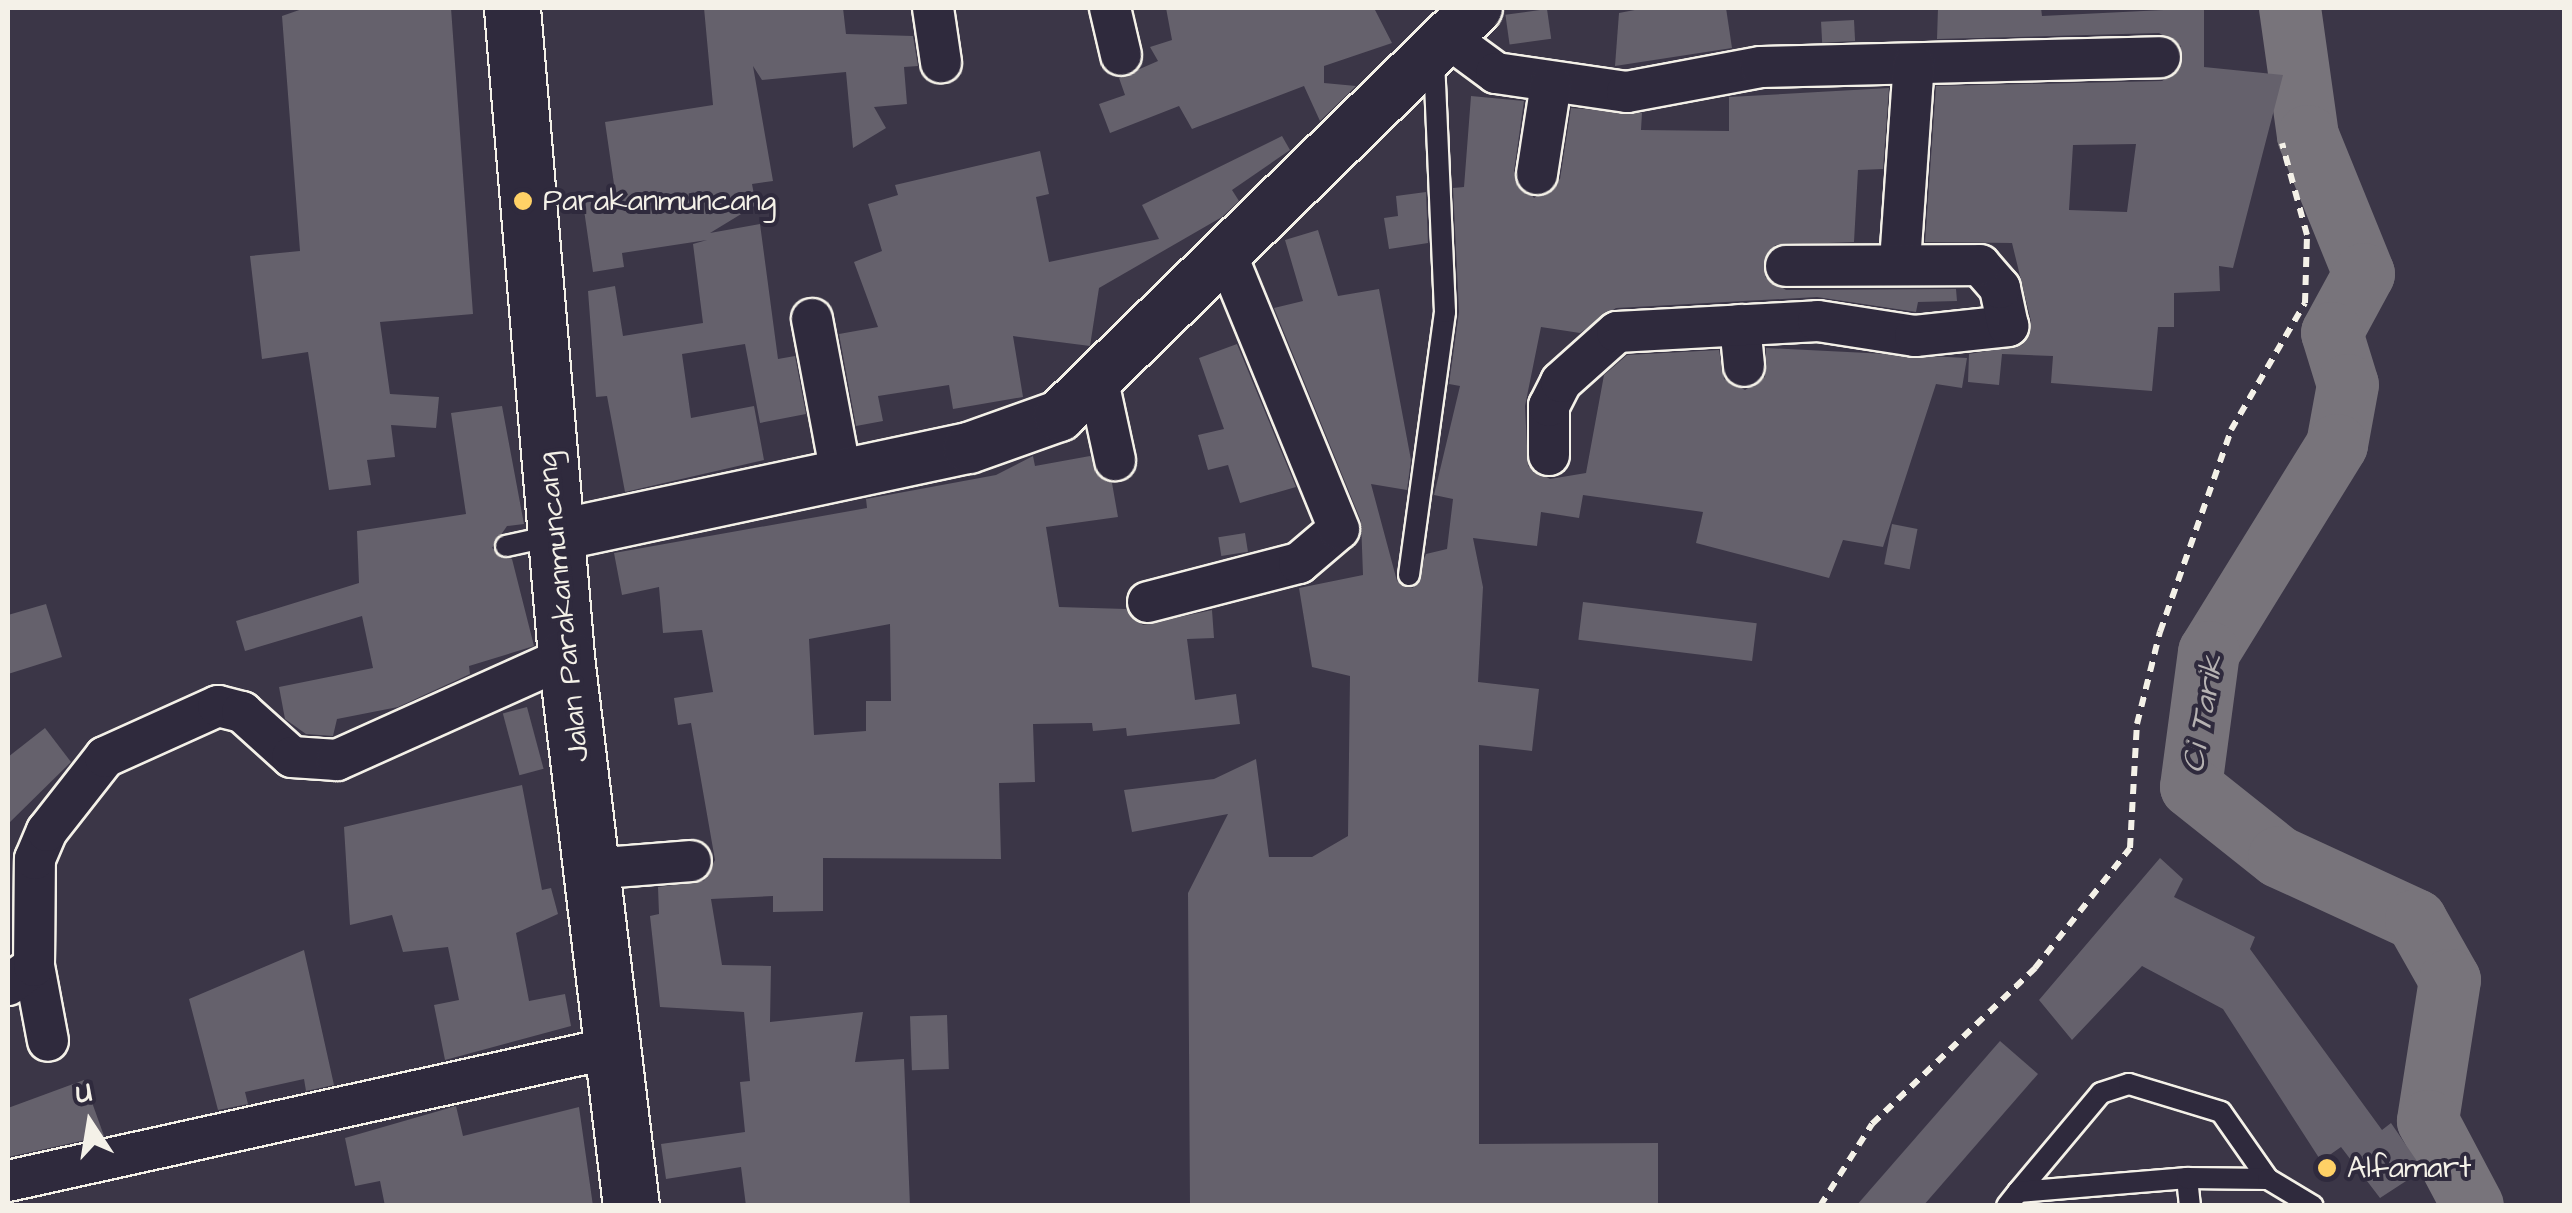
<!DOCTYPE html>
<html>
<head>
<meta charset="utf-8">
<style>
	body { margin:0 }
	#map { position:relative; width:2572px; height:1213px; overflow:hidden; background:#3b3647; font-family:"Architects Daughter",sans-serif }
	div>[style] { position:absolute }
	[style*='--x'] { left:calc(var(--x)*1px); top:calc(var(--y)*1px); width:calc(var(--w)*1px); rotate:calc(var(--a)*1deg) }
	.river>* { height:62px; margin:-31px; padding:0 31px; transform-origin:31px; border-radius:31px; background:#78747b }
	.building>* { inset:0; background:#65616c; transform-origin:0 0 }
	.path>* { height:6px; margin-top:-3px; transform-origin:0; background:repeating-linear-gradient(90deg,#f4f1e8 0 10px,transparent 0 18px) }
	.roads { filter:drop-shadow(2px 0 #f4f1e8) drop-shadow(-2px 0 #f4f1e8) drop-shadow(0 2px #f4f1e8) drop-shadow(0 -2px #f4f1e8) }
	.service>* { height:20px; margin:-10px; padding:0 10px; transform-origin:10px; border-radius:10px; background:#2f2a3d }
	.minor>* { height:40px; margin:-20px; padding:0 20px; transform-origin:20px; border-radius:20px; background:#2f2a3d }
	.tertiary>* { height:50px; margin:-25px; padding:0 25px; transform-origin:25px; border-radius:25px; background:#2f2a3d }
	.secondary>* { height:55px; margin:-27.5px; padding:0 27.5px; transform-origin:27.5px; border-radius:27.5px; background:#2f2a3d }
	.dots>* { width:28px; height:28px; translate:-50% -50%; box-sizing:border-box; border:5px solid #2f2a3d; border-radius:50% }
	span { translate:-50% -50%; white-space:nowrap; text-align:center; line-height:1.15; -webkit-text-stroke:8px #2f2a3d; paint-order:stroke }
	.poi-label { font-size:30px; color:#f4f1e8 }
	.left { translate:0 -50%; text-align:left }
	.street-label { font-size:30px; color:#f4f1e8 }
	.water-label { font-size:32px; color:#b6b2b2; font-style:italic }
	.frame { position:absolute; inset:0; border:10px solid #f4f1e8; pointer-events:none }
	.north { position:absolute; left:40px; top:1073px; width:100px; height:100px; -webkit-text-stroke:8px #2f2a3d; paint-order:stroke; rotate:348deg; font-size:28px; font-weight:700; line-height:40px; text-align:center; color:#f4f1e8 }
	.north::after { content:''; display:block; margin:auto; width:35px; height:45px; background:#f4f1e8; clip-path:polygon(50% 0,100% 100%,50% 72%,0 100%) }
</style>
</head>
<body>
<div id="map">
	<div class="river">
		<div style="--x:2290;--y:8;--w:129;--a:82"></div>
		<div style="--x:2308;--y:136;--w:149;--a:67.9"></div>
		<div style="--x:2364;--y:274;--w:67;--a:118.5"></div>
		<div style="--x:2332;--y:333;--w:54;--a:72.9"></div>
		<div style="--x:2348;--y:385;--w:61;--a:100.4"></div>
		<div style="--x:2337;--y:445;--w:243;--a:121.7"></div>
		<div style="--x:2209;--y:652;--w:136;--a:97.6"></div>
		<div style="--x:2191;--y:787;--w:112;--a:38.5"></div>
		<div style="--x:2279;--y:857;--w:151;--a:24.7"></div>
		<div style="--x:2416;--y:920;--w:69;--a:60.5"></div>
		<div style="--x:2450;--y:980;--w:143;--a:98.9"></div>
		<div style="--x:2428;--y:1121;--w:96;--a:62.1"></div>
	</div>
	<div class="building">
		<div style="clip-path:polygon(305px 8px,451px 8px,473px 314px,380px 322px,390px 394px,439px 397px,436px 428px,391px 425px,395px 457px,367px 460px,371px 485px,329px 490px,308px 352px,262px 359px,250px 256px,300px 251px,282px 16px)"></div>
		<div style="clip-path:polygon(704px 8px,843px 8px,846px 34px,913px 36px,918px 66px,904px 67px,907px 104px,874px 107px,886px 128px,853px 148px,846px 72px,762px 80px,753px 66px,773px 181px,752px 184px,756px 205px,710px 233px,760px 224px,778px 359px,795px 356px,806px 414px,760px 423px,745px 344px,682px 354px,691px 418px,754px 406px,764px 460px,625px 492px,607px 396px,596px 397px,588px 291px,615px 286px,623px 336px,703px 323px,693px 244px,707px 240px,622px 253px,624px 267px,593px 272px,583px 203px,616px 198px,605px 122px,713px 105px)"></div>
		<div style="clip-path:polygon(1166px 8px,1374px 8px,1392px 43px,1324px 66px,1324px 83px,1356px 86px,1320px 121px,1304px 86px,1192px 129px,1179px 106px,1110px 133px,1099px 104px,1125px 95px,1119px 78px,1158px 61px,1150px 47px,1172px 40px)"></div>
		<div style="clip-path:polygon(1645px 8px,1726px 8px,1732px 48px,1615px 66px,1619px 13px)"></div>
		<div style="clip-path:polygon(evenodd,1938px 8px,2041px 8px,2042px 16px,2204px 8px,2204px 67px,2283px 75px,2233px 268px,2219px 266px,2220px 291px,2174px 293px,2174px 327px,2158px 327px,2152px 391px,2051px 383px,2053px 356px,2002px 354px,1999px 385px,1968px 382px,1969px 354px,2022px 345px,2031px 321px,2012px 243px,1925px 242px,1936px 86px,2162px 81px,2180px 69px,2181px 46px,2159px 33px,1937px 39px,1938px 8px,2136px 144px,2127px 212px,2069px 210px,2073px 145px,2136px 144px)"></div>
		<div style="left:1547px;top:9px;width:30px;height:42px;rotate:82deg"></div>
		<div style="left:1854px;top:20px;width:21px;height:33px;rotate:87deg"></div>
		<div style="clip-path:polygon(1889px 88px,1883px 169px,1858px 170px,1854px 242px,1775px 245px,1765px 277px,1786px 290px,1956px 289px,1957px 301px,1918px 302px,1916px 312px,1817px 297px,1616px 308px,1580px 333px,1541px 327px,1525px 406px,1528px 466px,1550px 479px,1586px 473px,1604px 375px,1627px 355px,1719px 350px,1724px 379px,1745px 390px,1765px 377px,1766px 348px,1967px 358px,1962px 388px,1936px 384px,1883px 547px,1843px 540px,1829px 578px,1696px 543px,1703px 512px,1583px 495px,1579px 518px,1541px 512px,1537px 546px,1473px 538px,1483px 587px,1478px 682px,1539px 689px,1532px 751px,1479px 745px,1479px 1144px,1658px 1143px,1658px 1206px,1190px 1206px,1188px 893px,1228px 814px,1132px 832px,1124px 790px,1214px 779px,1256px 759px,1269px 857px,1312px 857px,1348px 836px,1350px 676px,1312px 667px,1299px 588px,1363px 575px,1361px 521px,1274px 308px,1303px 301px,1285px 240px,1318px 230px,1338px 296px,1379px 289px,1411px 460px,1407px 490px,1371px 484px,1397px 581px,1413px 588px,1426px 554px,1447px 549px,1453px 499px,1434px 495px,1460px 386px,1449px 384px,1459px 312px,1453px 188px,1464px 187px,1471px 96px,1524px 101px,1514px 171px,1534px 198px,1560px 179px,1571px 108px,1642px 113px,1641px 130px,1729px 131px,1729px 97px)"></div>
		<div style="clip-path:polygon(1282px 136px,1290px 150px,1232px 190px,1239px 201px,1222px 217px,1099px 288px,1090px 346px,1013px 336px,1023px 397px,953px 409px,949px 385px,878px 396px,883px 421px,856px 426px,839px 334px,878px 327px,854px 262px,882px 251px,868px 204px,898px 195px,895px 185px,1040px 151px,1049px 194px,1036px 197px,1049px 262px,1159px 239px,1142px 205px)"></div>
		<div style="clip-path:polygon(1426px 192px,1428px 243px,1389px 249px,1384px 218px,1398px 216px,1396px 196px)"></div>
		<div style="clip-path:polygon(1237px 344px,1296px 487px,1240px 503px,1228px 465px,1208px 470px,1198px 435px,1224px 429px,1199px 358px)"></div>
		<div style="clip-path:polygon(502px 406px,524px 524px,507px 526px,492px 548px,512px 559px,534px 646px,469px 666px,470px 674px,398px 707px,337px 719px,333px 736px,306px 734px,285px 719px,279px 687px,373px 668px,362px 616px,245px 651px,236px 621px,359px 583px,357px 531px,466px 514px,451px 413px)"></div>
		<div style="clip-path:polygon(evenodd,1033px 456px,1035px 466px,1090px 456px,1112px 483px,1118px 517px,1046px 527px,1059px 607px,1126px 609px,1143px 625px,1212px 610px,1214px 638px,1187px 639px,1195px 700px,1236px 694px,1240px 724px,1127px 736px,1126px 728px,1093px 731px,1092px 723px,1033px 724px,1035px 782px,999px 783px,1001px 859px,823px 858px,823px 911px,773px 912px,773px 896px,711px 899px,722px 965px,771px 966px,770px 1022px,863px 1012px,855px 1062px,904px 1059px,910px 1206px,746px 1206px,741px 1167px,666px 1179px,661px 1144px,745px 1132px,740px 1082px,750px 1081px,744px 1012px,660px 1007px,650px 916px,659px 914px,658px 887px,704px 881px,715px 860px,691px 723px,678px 725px,674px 698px,713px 692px,702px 630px,663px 633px,659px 587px,622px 595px,614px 553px,867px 508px,866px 499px,996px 475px,1033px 456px,890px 624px,891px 701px,866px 701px,866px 731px,814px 735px,809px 639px,890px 624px)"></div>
		<div style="left:1892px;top:524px;width:26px;height:41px;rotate:11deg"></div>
		<div style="left:1245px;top:533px;width:19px;height:27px;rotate:81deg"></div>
		<div style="left:1583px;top:602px;width:175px;height:38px;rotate:7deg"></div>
		<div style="clip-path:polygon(46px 604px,62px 657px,8px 674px,8px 615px)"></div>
		<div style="left:527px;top:707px;width:64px;height:25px;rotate:75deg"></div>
		<div style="clip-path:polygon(45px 728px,71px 762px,8px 824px,8px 757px)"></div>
		<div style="clip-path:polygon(522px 785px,542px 890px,551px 888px,558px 914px,516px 933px,529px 1001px,565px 994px,571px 1026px,445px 1060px,434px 1005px,459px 1000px,448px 947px,403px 952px,392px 915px,350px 925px,344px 827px)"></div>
		<div style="clip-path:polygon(2160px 858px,2183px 879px,2174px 897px,2255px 937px,2250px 949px,2382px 1130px,2391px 1123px,2423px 1170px,2380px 1198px,2341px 1147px,2321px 1161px,2223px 1009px,2142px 966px,2072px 1040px,2039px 1000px)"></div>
		<div style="clip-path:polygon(304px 950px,334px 1085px,306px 1091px,304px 1079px,245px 1092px,248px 1104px,218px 1110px,189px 999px)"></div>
		<div style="left:947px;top:1015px;width:54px;height:37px;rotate:88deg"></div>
		<div style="clip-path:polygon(2000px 1041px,2038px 1074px,1923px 1206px,1856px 1206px)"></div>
		<div style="clip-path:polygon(84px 1080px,104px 1136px,8px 1157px,8px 1108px)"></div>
		<div style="clip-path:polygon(456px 1106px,463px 1136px,579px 1107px,593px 1206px,385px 1206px,380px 1181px,355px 1186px,345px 1138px)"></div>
	</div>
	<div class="path">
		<div style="--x:1820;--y:1206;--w:97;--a:-57.6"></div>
		<div style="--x:1872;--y:1124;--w:226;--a:-43.7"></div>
		<div style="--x:2035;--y:968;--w:153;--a:-51.6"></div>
		<div style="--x:2130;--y:848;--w:124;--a:-86.8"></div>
		<div style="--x:2137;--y:724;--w:95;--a:-76"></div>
		<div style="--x:2160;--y:632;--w:214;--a:-70.6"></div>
		<div style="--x:2231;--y:430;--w:147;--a:-59.8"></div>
		<div style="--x:2305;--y:303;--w:68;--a:-88.3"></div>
		<div style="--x:2307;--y:235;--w:95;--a:-105.2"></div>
	</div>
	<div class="roads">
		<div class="service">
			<div style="--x:506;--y:546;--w:47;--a:-12.3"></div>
			<div style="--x:1409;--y:575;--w:265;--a:-82.2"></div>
			<div style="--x:1445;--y:312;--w:254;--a:-92.5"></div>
			<div style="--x:2187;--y:1178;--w:28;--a:84"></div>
			<div style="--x:2018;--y:1192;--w:129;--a:-50"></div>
			<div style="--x:2101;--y:1093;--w:29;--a:-18"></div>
			<div style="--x:2129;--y:1084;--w:96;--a:16.9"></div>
			<div style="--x:2221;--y:1112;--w:82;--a:55"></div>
			<div style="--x:2007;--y:1206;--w:18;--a:-52"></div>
			<div style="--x:2018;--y:1192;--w:170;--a:-4.7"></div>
			<div style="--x:2187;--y:1178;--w:81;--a:0.7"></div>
			<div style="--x:2268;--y:1179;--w:52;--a:31"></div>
		</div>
		<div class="minor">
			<div style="--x:933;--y:8;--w:55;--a:81.6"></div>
			<div style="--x:1110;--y:8;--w:48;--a:76.8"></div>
			<div style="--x:1447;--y:37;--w:61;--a:36.3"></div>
			<div style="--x:1496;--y:73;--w:132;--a:8.3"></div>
			<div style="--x:1627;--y:92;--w:136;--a:-10.6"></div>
			<div style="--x:1761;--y:67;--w:399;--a:-1.4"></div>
			<div style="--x:1537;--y:174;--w:91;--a:-81.2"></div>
			<div style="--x:1900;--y:262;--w:198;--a:-86"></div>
			<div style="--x:812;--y:319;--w:158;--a:79.4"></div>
			<div style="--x:1740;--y:325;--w:41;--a:84.4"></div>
			<div style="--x:1099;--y:386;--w:76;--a:77.8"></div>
			<div style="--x:1549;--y:455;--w:49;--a:-90"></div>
			<div style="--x:1549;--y:406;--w:27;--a:-63"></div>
			<div style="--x:1561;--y:382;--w:75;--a:-41.8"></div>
			<div style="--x:1617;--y:332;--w:201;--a:-3.1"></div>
			<div style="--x:1818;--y:321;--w:98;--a:8.8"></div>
			<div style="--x:1915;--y:336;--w:94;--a:-6.1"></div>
			<div style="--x:2008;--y:326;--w:39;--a:-102"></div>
			<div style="--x:2000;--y:288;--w:30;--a:-131"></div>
			<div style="--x:1980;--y:265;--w:194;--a:179.7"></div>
			<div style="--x:1148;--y:602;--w:156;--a:-14.5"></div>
			<div style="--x:1299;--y:563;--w:52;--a:-40.4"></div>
			<div style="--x:1339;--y:529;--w:295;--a:-112.3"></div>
			<div style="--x:590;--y:869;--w:101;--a:-4.5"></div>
			<div style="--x:34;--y:966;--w:76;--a:79.4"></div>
			<div style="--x:8;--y:985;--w:32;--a:-36"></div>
			<div style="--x:34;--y:966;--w:107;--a:-89.5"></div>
			<div style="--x:35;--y:859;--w:30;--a:-67"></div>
			<div style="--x:47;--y:831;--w:94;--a:-51.9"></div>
			<div style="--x:105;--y:757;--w:124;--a:-24.3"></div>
			<div style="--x:218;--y:706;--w:25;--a:14"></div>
			<div style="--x:242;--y:712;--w:67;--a:42"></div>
			<div style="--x:292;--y:757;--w:45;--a:3.8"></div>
			<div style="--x:337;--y:760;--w:251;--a:-24.2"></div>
			<div style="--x:8;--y:1181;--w:617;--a:-12.44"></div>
		</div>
		<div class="tertiary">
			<div style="--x:554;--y:536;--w:424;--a:-12"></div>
			<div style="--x:969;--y:448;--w:96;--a:-19.6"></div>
			<div style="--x:1059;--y:416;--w:584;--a:-44.31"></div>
		</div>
		<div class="secondary">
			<div style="--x:512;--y:8;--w:651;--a:85.24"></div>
			<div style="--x:566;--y:657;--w:553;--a:83.25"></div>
		</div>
	</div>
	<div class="dots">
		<div style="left:523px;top:201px;background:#ffd166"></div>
		<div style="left:2327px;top:1168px;background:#ffd166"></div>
	</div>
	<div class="poi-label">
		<span class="left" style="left:543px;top:201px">Parakanmuncang</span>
		<span class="left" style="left:2347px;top:1168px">Alfamart</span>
	</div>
	<div class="street-label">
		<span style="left:563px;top:607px;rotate:-96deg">Jalan Parakanmuncang</span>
	</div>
	<div class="water-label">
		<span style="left:2204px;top:714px;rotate:-80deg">Ci Tarik</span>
	</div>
	<div class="frame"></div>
	<div class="north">U</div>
</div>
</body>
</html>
